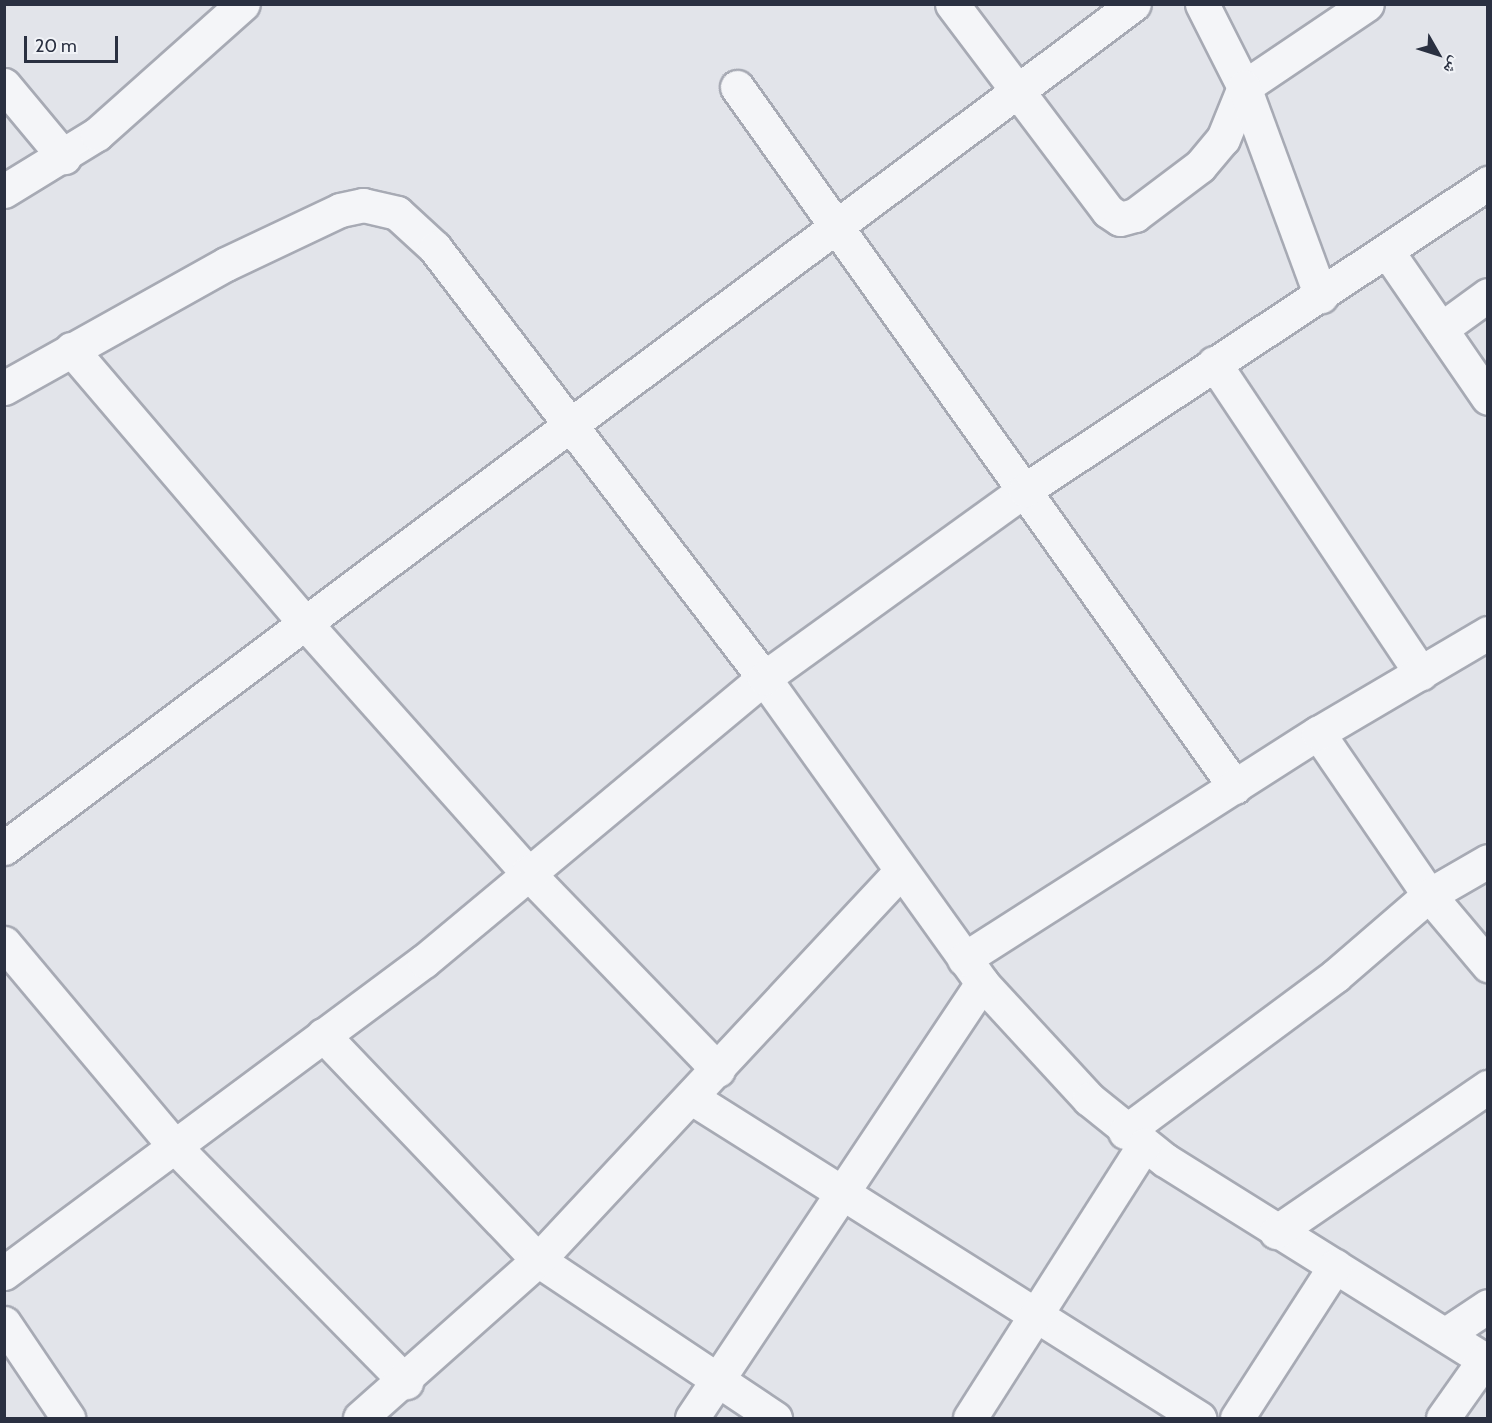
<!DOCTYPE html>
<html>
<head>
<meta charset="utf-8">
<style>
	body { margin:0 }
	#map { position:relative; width:1492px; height:1423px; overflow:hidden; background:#e2e4ea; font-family:Cabin,"Noto Naskh Arabic",sans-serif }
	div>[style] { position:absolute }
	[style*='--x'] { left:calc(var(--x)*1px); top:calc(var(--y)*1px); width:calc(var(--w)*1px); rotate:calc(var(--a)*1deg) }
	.roads { filter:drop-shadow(2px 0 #a7aab4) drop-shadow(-2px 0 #a7aab4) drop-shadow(0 2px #a7aab4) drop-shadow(0 -2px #a7aab4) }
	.street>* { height:33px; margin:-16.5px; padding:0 16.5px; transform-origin:16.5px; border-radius:16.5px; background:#f4f5f8 }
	span { translate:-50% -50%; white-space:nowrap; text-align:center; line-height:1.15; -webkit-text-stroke:6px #f1f3f7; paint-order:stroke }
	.frame { position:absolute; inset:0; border:6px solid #2a3041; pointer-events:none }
	.north { position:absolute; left:1408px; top:24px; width:60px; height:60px; -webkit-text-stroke:4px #f1f3f7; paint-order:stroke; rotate:129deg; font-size:16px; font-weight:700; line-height:24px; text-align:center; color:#2a3041 }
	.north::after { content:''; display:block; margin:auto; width:21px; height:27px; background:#2a3041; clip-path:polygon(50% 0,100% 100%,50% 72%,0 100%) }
	.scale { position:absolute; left:24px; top:36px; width:94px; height:27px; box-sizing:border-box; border:3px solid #2a3041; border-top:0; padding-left:8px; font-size:18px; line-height:21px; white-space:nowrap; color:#2a3041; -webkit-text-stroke:4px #f1f3f7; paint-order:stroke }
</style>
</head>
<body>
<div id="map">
	<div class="roads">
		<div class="street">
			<div style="--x:952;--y:4;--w:259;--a:53"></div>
			<div style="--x:1108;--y:211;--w:14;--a:34"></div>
			<div style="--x:1120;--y:219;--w:16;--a:-15"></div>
			<div style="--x:1135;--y:215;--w:81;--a:-37"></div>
			<div style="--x:1200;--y:166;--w:35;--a:-50"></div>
			<div style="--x:1223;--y:139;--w:56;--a:-68"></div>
			<div style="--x:1244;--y:87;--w:148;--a:-34"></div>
			<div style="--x:1202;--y:4;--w:93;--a:63.2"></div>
			<div style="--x:1244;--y:87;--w:223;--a:69.8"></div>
			<div style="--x:4;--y:85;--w:94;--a:50.2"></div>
			<div style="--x:737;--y:87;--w:859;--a:54.57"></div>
			<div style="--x:4;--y:191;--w:109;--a:-31.5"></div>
			<div style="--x:97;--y:134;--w:195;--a:-41.7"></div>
			<div style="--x:1387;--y:251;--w:178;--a:55.5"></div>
			<div style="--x:1441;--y:329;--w:58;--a:-35.9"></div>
			<div style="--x:71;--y:349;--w:362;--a:49.5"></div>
			<div style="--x:306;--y:624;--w:332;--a:48.3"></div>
			<div style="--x:527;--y:872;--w:275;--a:46"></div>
			<div style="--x:1214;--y:363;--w:373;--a:56.3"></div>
			<div style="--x:4;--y:388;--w:254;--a:-29.2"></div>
			<div style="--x:226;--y:264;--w:126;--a:-25.3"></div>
			<div style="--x:340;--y:210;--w:24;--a:-12"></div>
			<div style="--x:363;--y:205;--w:35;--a:13"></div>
			<div style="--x:397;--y:213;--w:52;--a:42.6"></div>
			<div style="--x:435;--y:248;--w:541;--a:52.58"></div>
			<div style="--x:764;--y:678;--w:375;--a:54.4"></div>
			<div style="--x:982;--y:983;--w:158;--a:47.3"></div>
			<div style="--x:1089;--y:1099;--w:97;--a:38.8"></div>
			<div style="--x:1165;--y:1160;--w:381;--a:32"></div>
			<div style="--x:1318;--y:733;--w:196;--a:55.6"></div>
			<div style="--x:1429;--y:895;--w:92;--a:49.9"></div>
			<div style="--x:4;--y:848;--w:1410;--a:-36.76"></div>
			<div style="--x:4;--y:943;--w:269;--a:50"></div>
			<div style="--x:177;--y:1149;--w:327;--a:45.5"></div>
			<div style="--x:964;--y:959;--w:420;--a:-32.6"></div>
			<div style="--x:1318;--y:733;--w:197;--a:-30.5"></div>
			<div style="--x:323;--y:1035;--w:311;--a:46.3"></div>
			<div style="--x:538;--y:1260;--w:285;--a:33.7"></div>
			<div style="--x:692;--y:1098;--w:600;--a:32.26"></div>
			<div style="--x:1125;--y:1132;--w:262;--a:-36.6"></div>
			<div style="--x:1335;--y:976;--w:124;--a:-40.8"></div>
			<div style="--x:1429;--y:895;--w:68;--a:-30"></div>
			<div style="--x:1276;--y:1232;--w:257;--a:-34.4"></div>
			<div style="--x:4;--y:1273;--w:523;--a:-36.61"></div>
			<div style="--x:424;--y:961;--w:442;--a:-39.8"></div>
			<div style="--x:764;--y:678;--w:322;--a:-35.8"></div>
			<div style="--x:1025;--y:490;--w:556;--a:-33.55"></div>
			<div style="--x:4;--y:1323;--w:115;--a:56"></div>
			<div style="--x:1446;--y:1334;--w:50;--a:-33.7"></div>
			<div style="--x:360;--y:1418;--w:238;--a:-41.6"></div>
			<div style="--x:538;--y:1260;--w:532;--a:-46.98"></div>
			<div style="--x:692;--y:1418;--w:523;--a:-56.31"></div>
			<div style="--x:970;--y:1418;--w:324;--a:-57.5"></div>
			<div style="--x:1237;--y:1418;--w:181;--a:-57.2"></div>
			<div style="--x:1443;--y:1418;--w:71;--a:-54.7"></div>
		</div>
	</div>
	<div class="frame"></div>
	<div class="north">ش</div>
	<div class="scale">20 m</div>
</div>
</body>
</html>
